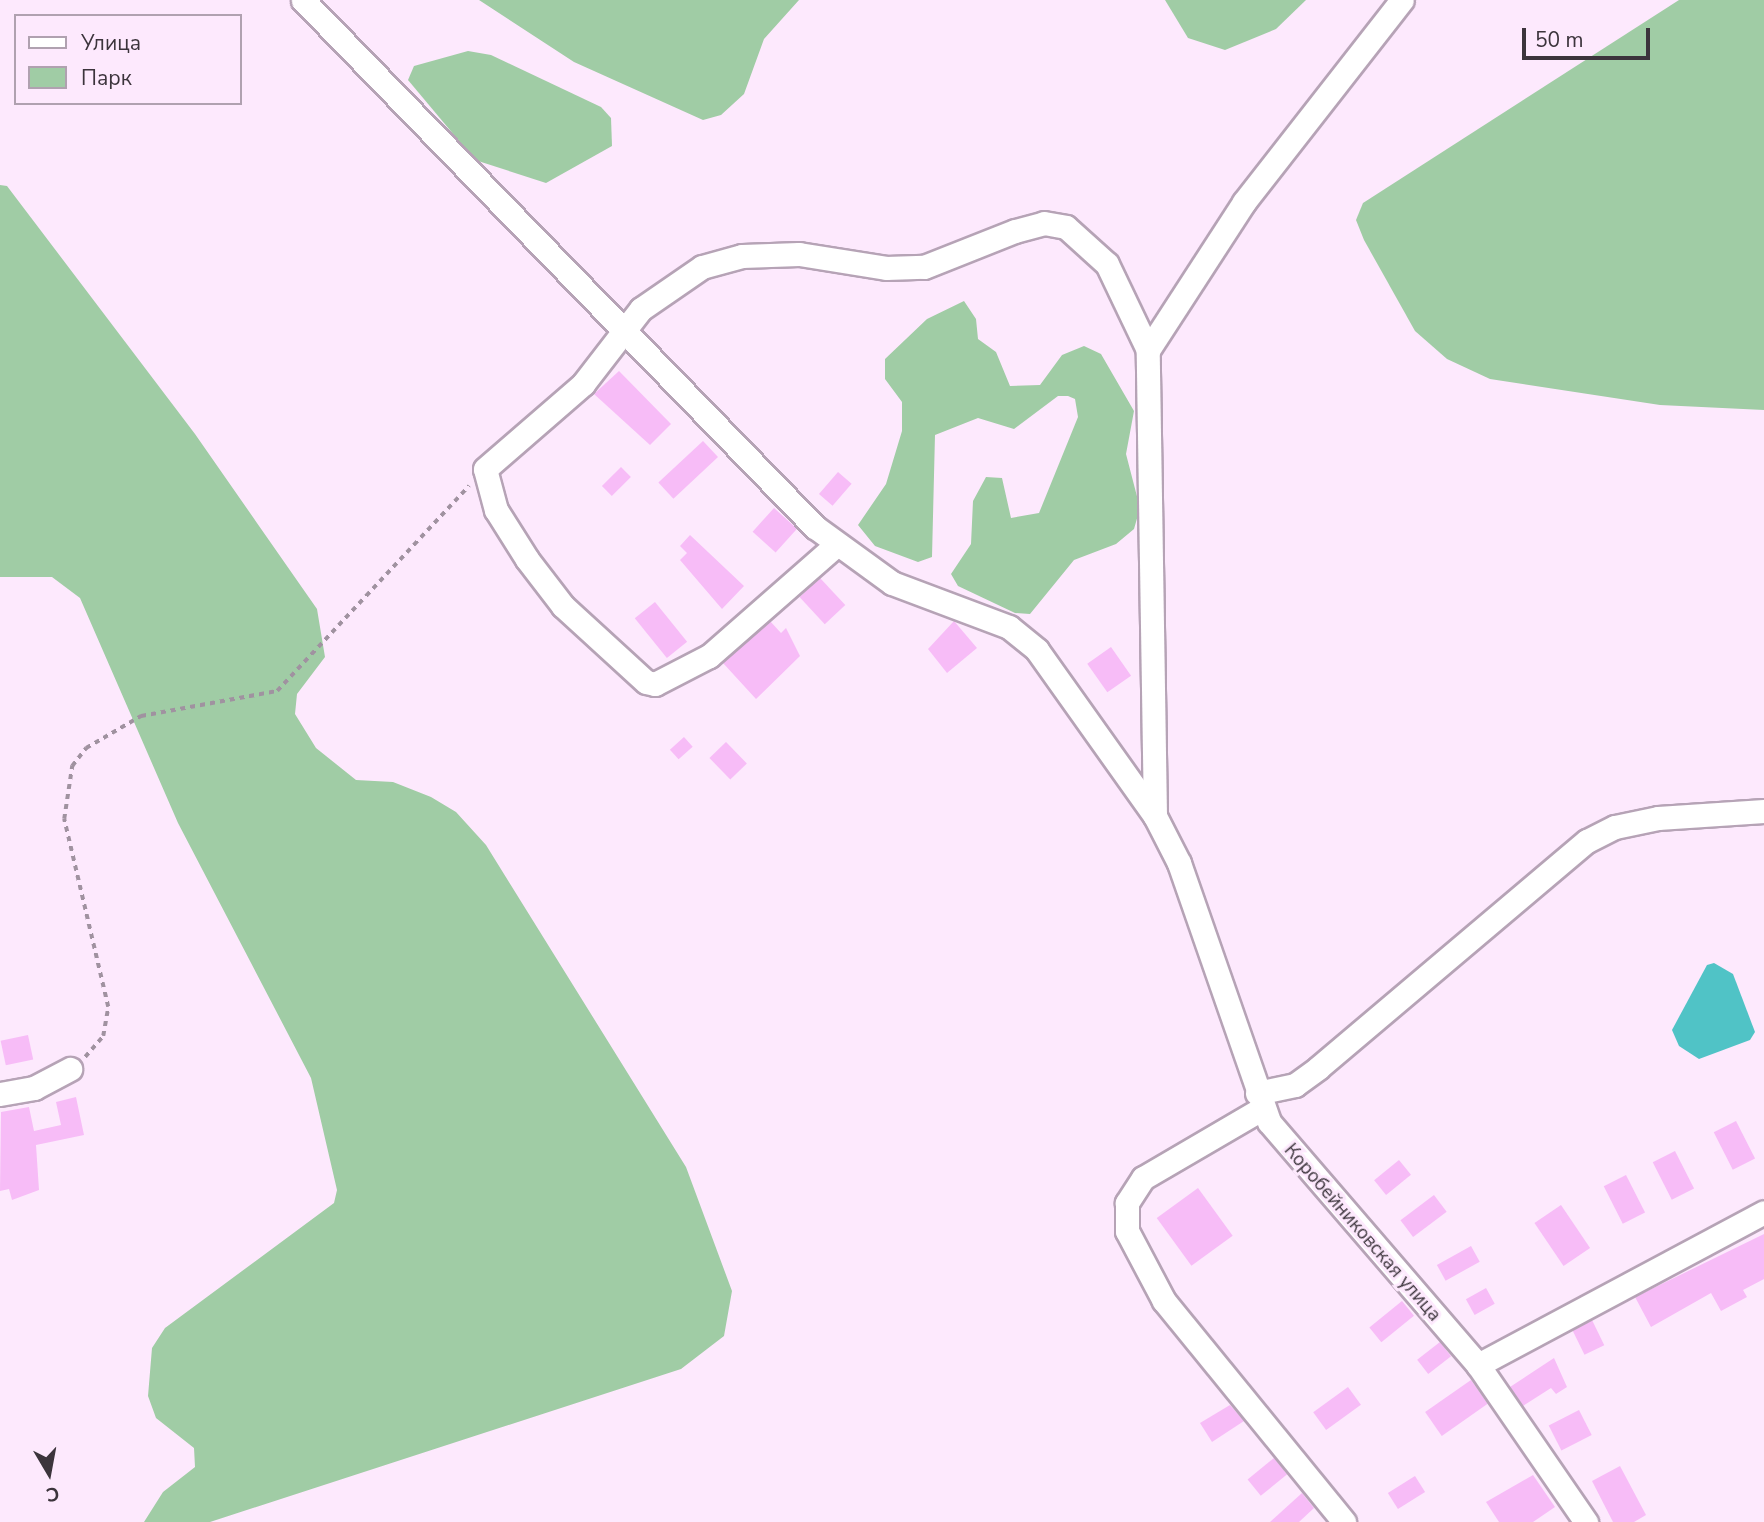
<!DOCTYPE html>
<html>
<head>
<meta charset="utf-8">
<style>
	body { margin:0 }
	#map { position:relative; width:1764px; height:1522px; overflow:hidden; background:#fde9fd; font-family:"Nunito Sans",sans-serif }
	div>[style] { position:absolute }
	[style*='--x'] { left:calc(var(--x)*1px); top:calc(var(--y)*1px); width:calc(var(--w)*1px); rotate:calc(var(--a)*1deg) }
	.green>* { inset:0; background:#a0cca5 }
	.water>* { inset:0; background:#50c3c6 }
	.building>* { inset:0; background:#f7bcf7; transform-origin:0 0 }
	.path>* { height:3.5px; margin-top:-1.75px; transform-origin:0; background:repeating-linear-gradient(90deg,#a092a0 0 5px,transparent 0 10px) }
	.roads { filter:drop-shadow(2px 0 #b6a3b6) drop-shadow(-2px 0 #b6a3b6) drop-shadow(0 2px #b6a3b6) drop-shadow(0 -2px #b6a3b6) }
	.minor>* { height:23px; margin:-11.5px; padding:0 11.5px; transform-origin:11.5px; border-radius:11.5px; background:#fff }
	span { translate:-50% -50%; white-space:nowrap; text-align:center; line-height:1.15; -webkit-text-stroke:6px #fde9fd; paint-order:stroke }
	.street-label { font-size:19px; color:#3c343c }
	.legend { position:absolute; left:14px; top:14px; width:228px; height:91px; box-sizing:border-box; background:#fde9fd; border:2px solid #b0a1b0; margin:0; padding:9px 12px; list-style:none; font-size:21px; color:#3c343c }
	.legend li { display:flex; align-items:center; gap:14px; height:35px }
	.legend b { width:35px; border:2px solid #b0a1b0 }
	.north { position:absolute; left:14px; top:1438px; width:70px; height:70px; -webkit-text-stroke:5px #fde9fd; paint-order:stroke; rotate:170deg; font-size:19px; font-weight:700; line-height:28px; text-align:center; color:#3c343c }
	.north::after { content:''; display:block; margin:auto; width:24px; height:32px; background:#3c343c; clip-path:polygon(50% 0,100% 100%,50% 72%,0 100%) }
	.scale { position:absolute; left:1522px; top:28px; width:128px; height:32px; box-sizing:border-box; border:4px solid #3c343c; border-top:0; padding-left:9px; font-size:21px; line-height:24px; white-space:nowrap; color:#3c343c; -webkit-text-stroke:5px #fde9fd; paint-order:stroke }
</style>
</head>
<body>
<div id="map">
	<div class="green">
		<div style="clip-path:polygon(479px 0,799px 0,764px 39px,744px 94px,721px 115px,703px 120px,574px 62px)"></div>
		<div style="clip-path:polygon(1165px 0,1306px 0,1276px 29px,1225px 50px,1188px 38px)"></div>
		<div style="clip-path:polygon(1679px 0,1764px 0,1764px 410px,1660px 405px,1490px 379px,1447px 359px,1415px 331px,1364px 240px,1356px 220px,1363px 203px)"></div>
		<div style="clip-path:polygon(468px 51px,491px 55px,601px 107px,611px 118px,612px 146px,546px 183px,475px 160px,408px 80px,414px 66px)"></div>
		<div style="clip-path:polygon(0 185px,7px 186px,195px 434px,317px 609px,325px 657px,297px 694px,295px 714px,316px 748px,356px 780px,393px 782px,431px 797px,456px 812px,486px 845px,686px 1167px,732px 1291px,724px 1336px,681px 1369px,210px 1522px,144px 1522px,163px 1492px,195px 1467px,194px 1448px,156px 1418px,148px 1396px,152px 1348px,165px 1328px,334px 1203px,337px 1190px,311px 1078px,178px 823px,80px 598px,52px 577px,0 577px)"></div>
		<div style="clip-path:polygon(964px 301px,976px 319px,978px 339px,996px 352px,1010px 386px,1040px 385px,1062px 355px,1084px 346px,1101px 354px,1134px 411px,1126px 454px,1140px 508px,1134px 529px,1116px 544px,1074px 560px,1030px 614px,1015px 613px,958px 586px,951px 574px,971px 544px,973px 501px,986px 477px,1002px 478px,1011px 518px,1039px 513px,1078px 417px,1075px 399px,1068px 396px,1058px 396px,1014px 429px,978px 418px,935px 435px,932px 557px,918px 562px,875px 546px,858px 525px,886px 484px,902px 431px,902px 402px,885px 379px,885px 359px,927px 319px)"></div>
	</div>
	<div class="water">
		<div style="clip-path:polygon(1714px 963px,1733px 974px,1755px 1032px,1750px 1040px,1699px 1059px,1679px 1046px,1672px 1030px,1707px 965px)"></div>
	</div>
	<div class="building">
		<div style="clip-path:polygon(619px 371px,671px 424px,650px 445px,594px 394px)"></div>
		<div style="left:703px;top:441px;width:22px;height:61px;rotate:47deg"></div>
		<div style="left:621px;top:467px;width:14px;height:27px;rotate:45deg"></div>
		<div style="left:838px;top:472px;width:18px;height:29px;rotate:41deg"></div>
		<div style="left:774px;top:508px;width:31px;height:32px;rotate:42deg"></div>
		<div style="clip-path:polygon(690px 535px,744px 586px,722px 609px,680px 560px,687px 553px,680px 546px)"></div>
		<div style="left:820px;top:578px;width:37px;height:28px;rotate:47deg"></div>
		<div style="left:655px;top:602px;width:51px;height:26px;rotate:51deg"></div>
		<div style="clip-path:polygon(770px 621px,781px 633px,786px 628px,800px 656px,756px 699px,723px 663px)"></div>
		<div style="clip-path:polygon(954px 621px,977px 648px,947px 673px,928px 649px)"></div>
		<div style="left:1111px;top:647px;width:35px;height:29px;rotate:55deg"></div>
		<div style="left:684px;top:737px;width:13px;height:19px;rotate:48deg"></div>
		<div style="left:726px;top:742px;width:30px;height:23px;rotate:46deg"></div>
		<div style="left:28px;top:1035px;width:25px;height:28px;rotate:78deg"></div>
		<div style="clip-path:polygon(76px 1097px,84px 1135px,36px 1145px,39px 1190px,12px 1200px,9px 1189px,0 1191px,1px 1112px,29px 1107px,34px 1131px,61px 1125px,56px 1102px)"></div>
		<div style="left:1736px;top:1121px;width:42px;height:25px;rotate:63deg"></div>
		<div style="left:1675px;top:1151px;width:42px;height:25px;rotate:63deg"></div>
		<div style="left:1399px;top:1160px;width:19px;height:32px;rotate:51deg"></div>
		<div style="left:1626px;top:1175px;width:42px;height:25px;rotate:63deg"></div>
		<div style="left:1198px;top:1188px;width:59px;height:51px;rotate:54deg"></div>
		<div style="left:1434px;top:1195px;width:21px;height:42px;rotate:53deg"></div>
		<div style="left:1561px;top:1205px;width:52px;height:32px;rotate:56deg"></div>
		<div style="clip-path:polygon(1764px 1234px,1764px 1279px,1743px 1290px,1747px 1297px,1721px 1311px,1711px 1293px,1651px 1327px,1635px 1297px)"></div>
		<div style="left:1471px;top:1246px;width:18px;height:39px;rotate:61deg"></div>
		<div style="left:1486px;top:1288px;width:18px;height:23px;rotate:61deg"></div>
		<div style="left:1402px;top:1301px;width:19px;height:42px;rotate:51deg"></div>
		<div style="left:1592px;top:1320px;width:28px;height:22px;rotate:64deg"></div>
		<div style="left:1440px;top:1342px;width:18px;height:29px;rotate:52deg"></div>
		<div style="clip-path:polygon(1554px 1358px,1567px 1387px,1556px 1394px,1551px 1388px,1523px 1406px,1510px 1387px)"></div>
		<div style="left:1471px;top:1380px;width:29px;height:56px;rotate:55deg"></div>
		<div style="left:1348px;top:1387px;width:22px;height:43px;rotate:54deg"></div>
		<div style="clip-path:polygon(1230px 1405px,1244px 1421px,1212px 1442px,1200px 1423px)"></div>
		<div style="left:1579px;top:1410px;width:28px;height:34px;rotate:63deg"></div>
		<div style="left:1274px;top:1458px;width:21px;height:34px;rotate:51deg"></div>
		<div style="clip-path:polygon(1620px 1466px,1646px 1515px,1634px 1522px,1613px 1522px,1592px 1481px)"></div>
		<div style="clip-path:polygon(1533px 1475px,1555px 1507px,1533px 1522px,1499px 1522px,1486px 1502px)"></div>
		<div style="left:1415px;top:1476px;width:19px;height:32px;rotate:58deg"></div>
		<div style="clip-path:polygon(1302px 1493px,1314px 1508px,1299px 1522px,1270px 1522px)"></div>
	</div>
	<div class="path">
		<div style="--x:85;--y:1057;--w:28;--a:-49"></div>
		<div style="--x:103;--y:1036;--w:29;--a:-80"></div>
		<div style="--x:108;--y:1007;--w:193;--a:-103.2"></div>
		<div style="--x:64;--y:819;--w:54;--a:-81.4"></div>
		<div style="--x:72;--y:766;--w:23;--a:-52"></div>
		<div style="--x:86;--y:748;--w:64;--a:-30.2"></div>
		<div style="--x:141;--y:716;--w:138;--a:-10.4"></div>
		<div style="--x:277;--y:691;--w:281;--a:-46.9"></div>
	</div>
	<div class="roads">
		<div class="minor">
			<div style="--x:303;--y:0;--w:735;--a:45.83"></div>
			<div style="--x:815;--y:527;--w:95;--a:36"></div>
			<div style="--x:892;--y:583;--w:125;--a:20.6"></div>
			<div style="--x:1009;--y:627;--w:36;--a:39"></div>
			<div style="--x:1037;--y:650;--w:204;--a:54.6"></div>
			<div style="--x:1155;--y:816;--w:53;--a:62.9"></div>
			<div style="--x:1179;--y:863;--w:274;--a:70.8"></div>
			<div style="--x:1269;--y:1122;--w:321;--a:49.3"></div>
			<div style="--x:1478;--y:1365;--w:191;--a:55.5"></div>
			<div style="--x:836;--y:545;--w:169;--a:138.8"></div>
			<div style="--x:709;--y:656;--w:61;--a:152.6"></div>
			<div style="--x:655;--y:684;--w:9;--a:-167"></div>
			<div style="--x:646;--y:682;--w:113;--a:-137.5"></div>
			<div style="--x:563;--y:606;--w:59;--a:-127.5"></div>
			<div style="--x:527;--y:559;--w:58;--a:-122.3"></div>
			<div style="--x:496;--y:510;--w:42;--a:-105"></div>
			<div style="--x:485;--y:469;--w:130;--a:-40.9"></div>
			<div style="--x:583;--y:384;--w:95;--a:-52.3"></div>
			<div style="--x:641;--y:309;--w:74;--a:-34.5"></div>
			<div style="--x:702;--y:267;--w:41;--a:-15.4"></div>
			<div style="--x:742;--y:256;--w:57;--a:-2"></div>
			<div style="--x:799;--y:254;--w:88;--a:9.1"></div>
			<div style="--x:886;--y:268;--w:38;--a:-2"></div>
			<div style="--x:924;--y:267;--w:98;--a:-21.6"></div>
			<div style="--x:1015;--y:231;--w:30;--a:-15"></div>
			<div style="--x:1044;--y:223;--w:22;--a:10"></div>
			<div style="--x:1066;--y:227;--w:55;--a:42.1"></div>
			<div style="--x:1107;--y:264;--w:95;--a:64.5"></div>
			<div style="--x:1155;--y:816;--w:466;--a:-90.9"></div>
			<div style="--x:1148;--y:350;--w:176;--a:-57"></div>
			<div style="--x:1244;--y:202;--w:256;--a:-52"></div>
			<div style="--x:1257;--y:1093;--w:39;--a:-12"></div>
			<div style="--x:1295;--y:1085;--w:29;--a:-36"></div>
			<div style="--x:1318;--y:1068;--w:352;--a:-40.2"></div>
			<div style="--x:1587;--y:841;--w:31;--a:-27"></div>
			<div style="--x:1615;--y:827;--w:44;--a:-11.8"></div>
			<div style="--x:1658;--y:818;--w:106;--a:-3.8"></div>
			<div style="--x:0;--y:1094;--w:35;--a:-10"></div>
			<div style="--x:34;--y:1088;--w:41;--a:-27.8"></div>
			<div style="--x:1263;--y:1108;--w:139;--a:149.7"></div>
			<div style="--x:1143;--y:1178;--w:30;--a:123"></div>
			<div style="--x:1127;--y:1203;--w:28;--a:90"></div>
			<div style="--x:1127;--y:1231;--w:79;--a:62.1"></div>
			<div style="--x:1164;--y:1301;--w:285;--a:50.8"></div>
			<div style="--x:1478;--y:1365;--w:324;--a:-28.1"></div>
		</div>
	</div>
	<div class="street-label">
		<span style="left:1362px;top:1233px;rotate:49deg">Коробейниковская улица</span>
	</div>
	<ul class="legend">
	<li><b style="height:9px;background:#fff"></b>Улица</li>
	<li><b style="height:19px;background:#a0cca5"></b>Парк</li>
	</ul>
	<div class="north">С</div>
	<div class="scale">50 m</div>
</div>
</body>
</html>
